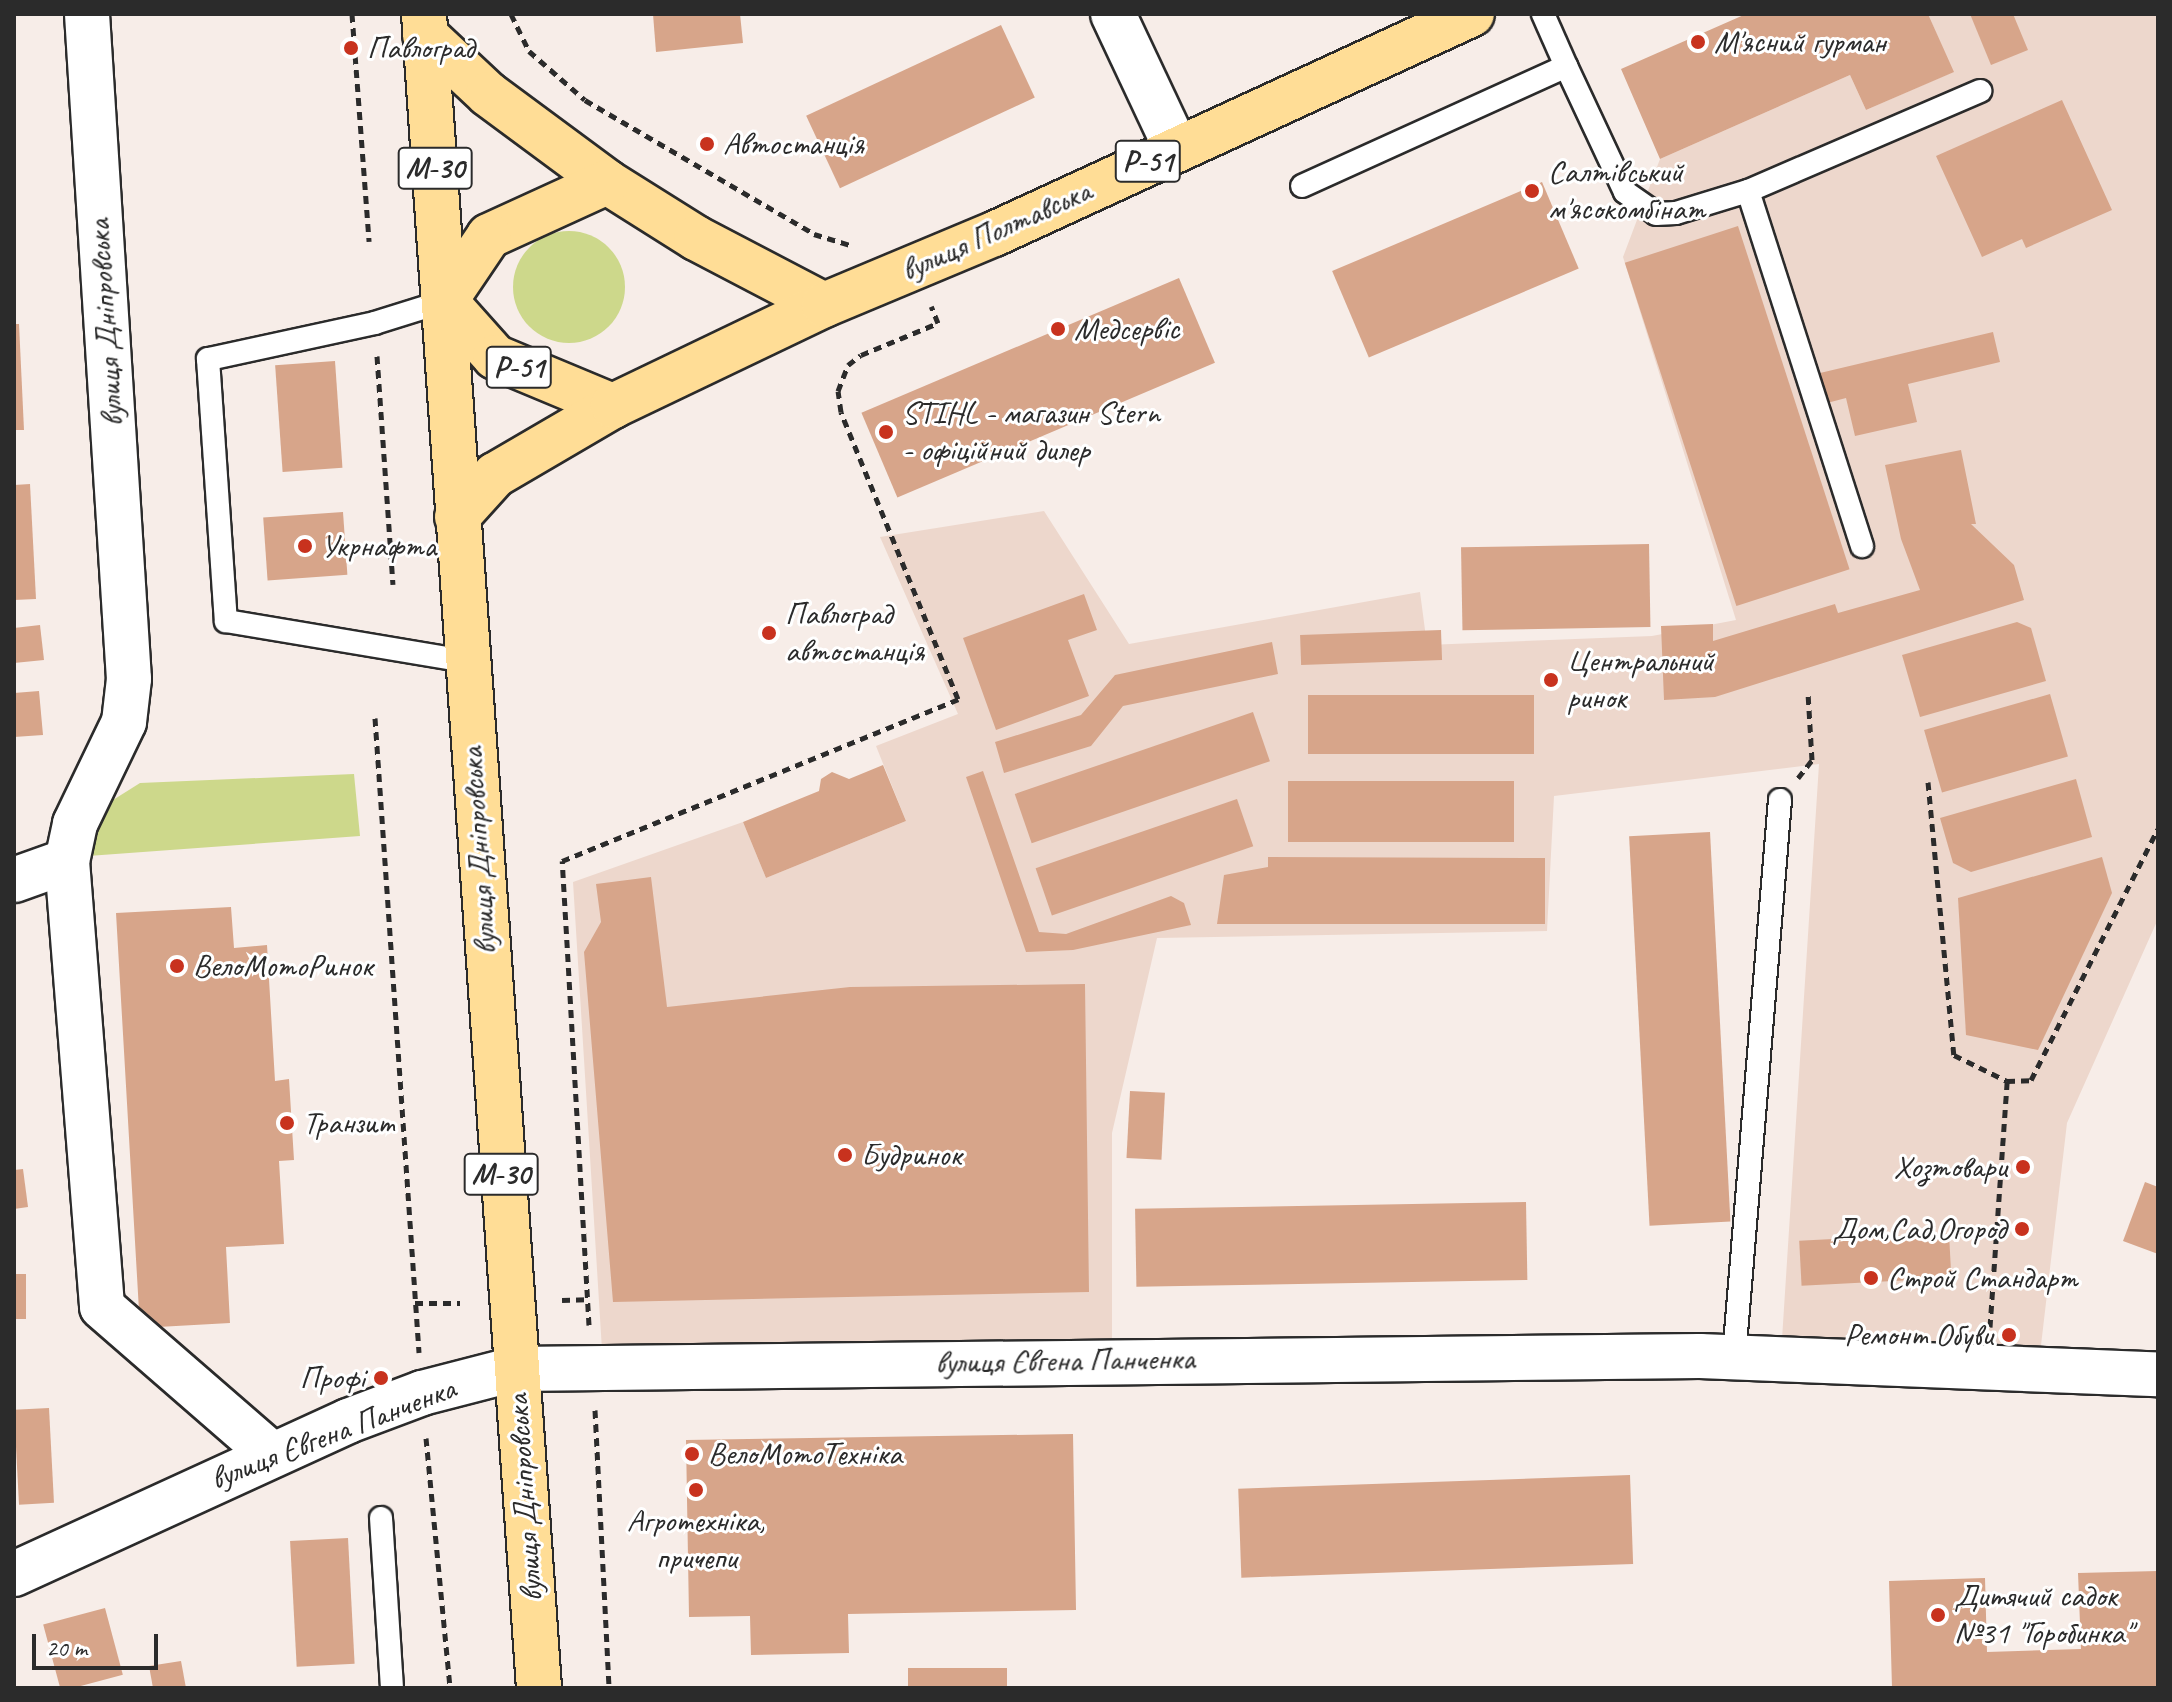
<!DOCTYPE html>
<html>
<head>
<meta charset="utf-8">
<style>
	body { margin:0 }
	#map { position:relative; width:2172px; height:1702px; overflow:hidden; background:#f7ede8; font-family:Caveat,sans-serif }
	div>[style] { position:absolute }
	[style*='--x'] { left:calc(var(--x)*1px); top:calc(var(--y)*1px); width:calc(var(--w)*1px); rotate:calc(var(--a)*1deg) }
	.built>* { inset:0; background:#edd7cc }
	.green>* { inset:0; background:#cdd88b }
	.round { border-radius:50% }
	.building>* { inset:0; background:#d7a58a; transform-origin:0 0 }
	.path>* { height:5px; margin-top:-2.5px; transform-origin:0; background:repeating-linear-gradient(90deg,#2b2b2b 0 8px,transparent 0 14px) }
	.roads { filter:drop-shadow(2px 0 #2b2b2b) drop-shadow(-2px 0 #2b2b2b) drop-shadow(0 2px #2b2b2b) drop-shadow(0 -2px #2b2b2b) }
	.service>* { height:22px; margin:-11px; padding:0 11px; transform-origin:11px; border-radius:11px; background:#fff }
	.minor>* { height:44px; margin:-22px; padding:0 22px; transform-origin:22px; border-radius:22px; background:#fff }
	.primary>* { height:44px; margin:-22px; padding:0 22px; transform-origin:22px; border-radius:22px; background:#ffdd96 }
	.trunk>* { height:44px; margin:-22px; padding:0 22px; transform-origin:22px; border-radius:22px; background:#ffdd96 }
	.dots>* { width:22px; height:22px; translate:-50% -50%; box-sizing:border-box; border:4px solid #fff; border-radius:50% }
	span { translate:-50% -50%; white-space:nowrap; text-align:center; line-height:1.15; -webkit-text-stroke:6px #fff; paint-order:stroke }
	.shield-label span { padding:2px 6px; background:#fff; border:2px solid; border-radius:6px; -webkit-text-stroke-width:0 }
	.shield-label { font-size:30px; color:#2b2b2b; font-weight:700 }
	.poi-label { font-size:32px; color:#2b2b2b }
	.left { translate:0 -50%; text-align:left }
	.right { translate:-100% -50%; text-align:right }
	.street-label { font-size:32px; color:#2b2b2b }
	.frame { position:absolute; inset:0; border:16px solid #2b2b2b; pointer-events:none }
	.scale { position:absolute; left:32px; top:1634px; width:126px; height:36px; box-sizing:border-box; border:4px solid #2b2b2b; border-top:0; padding-left:10px; font-size:24px; line-height:28px; white-space:nowrap; color:#2b2b2b; -webkit-text-stroke:6px #fff; paint-order:stroke }
</style>
</head>
<body>
<div id="map">
	<div class="built">
		<div style="clip-path:polygon(1928px 14px,2158px 14px,2158px 919px,2067px 1123px,2040px 1354px,1782px 1339px,1819px 764px,1554px 796px,1547px 931px,1157px 938px,1112px 1133px,1112px 1350px,602px 1350px,573px 882px,743px 822px,766px 878px,906px 821px,876px 746px,958px 714px,880px 537px,1044px 511px,1129px 644px,1420px 592px,1427px 645px,1652px 636px,1736px 620px,1623px 257px,1660px 159px,1850px 75px,1866px 110px,1953px 72px)"></div>
	</div>
	<div class="green">
		<div class="round" style="left:513px;top:231px;width:112px;height:112px"></div>
		<div style="clip-path:polygon(354px 774px,360px 836px,88px 856px,99px 819px,113px 800px,140px 783px)"></div>
	</div>
	<div class="building">
		<div style="clip-path:polygon(653px 14px,740px 14px,743px 43px,656px 52px)"></div>
		<div style="clip-path:polygon(1746px 14px,1928px 14px,1954px 72px,1866px 110px,1850px 75px,1660px 159px,1621px 69px)"></div>
		<div style="clip-path:polygon(1970px 14px,2013px 14px,2028px 50px,1991px 65px)"></div>
		<div style="left:1001px;top:25px;width:80px;height:215px;rotate:65deg"></div>
		<div style="clip-path:polygon(2062px 100px,2112px 210px,2026px 248px,2022px 239px,1982px 257px,1936px 156px)"></div>
		<div style="left:1542px;top:182px;width:94px;height:228px;rotate:67deg"></div>
		<div style="left:1738px;top:226px;width:361px;height:119px;rotate:72deg"></div>
		<div style="left:1179px;top:278px;width:92px;height:345px;rotate:67deg"></div>
		<div style="clip-path:polygon(14px 324px,19px 324px,24px 430px,14px 430px)"></div>
		<div style="clip-path:polygon(1993px 332px,2000px 362px,1908px 384px,1917px 422px,1855px 436px,1846px 398px,1827px 403px,1820px 373px)"></div>
		<div style="left:335px;top:361px;width:107px;height:60px;rotate:86deg"></div>
		<div style="clip-path:polygon(1961px 450px,1976px 524px,1971px 524px,2014px 565px,2024px 600px,1715px 697px,1664px 700px,1661px 626px,1713px 624px,1713px 641px,1835px 604px,1838px 613px,1920px 590px,1901px 539px,1885px 465px)"></div>
		<div style="clip-path:polygon(30px 484px,36px 599px,14px 600px,14px 485px)"></div>
		<div style="left:343px;top:512px;width:63px;height:80px;rotate:86deg"></div>
		<div style="left:1649px;top:544px;width:83px;height:188px;rotate:89deg"></div>
		<div style="clip-path:polygon(1084px 594px,1097px 630px,1068px 640px,1089px 696px,996px 730px,963px 638px)"></div>
		<div style="clip-path:polygon(2017px 622px,2031px 628px,2046px 681px,1920px 717px,1902px 655px)"></div>
		<div style="clip-path:polygon(40px 625px,44px 660px,14px 663px,14px 628px)"></div>
		<div style="left:1441px;top:630px;width:30px;height:141px;rotate:88deg"></div>
		<div style="clip-path:polygon(1272px 642px,1278px 674px,1123px 706px,1091px 746px,1004px 773px,995px 742px,1081px 715px,1115px 675px)"></div>
		<div style="clip-path:polygon(39px 691px,43px 735px,14px 737px,14px 693px)"></div>
		<div style="left:2050px;top:694px;width:65px;height:131px;rotate:74deg"></div>
		<div style="left:1308px;top:695px;width:226px;height:59px"></div>
		<div style="left:1253px;top:712px;width:52px;height:252px;rotate:71deg"></div>
		<div style="clip-path:polygon(883px 765px,906px 821px,766px 878px,743px 822px,819px 791px,821px 779px,832px 772px,849px 779px)"></div>
		<div style="clip-path:polygon(983px 771px,1039px 932px,1066px 934px,1171px 896px,1184px 903px,1191px 925px,1073px 950px,1026px 952px,966px 777px)"></div>
		<div style="clip-path:polygon(2076px 779px,2092px 837px,1971px 872px,1953px 863px,1940px 818px)"></div>
		<div style="left:1288px;top:781px;width:226px;height:61px"></div>
		<div style="left:1237px;top:799px;width:50px;height:213px;rotate:71deg"></div>
		<div style="left:1710px;top:832px;width:390px;height:81px;rotate:87deg"></div>
		<div style="clip-path:polygon(1268px 857px,1545px 858px,1545px 924px,1217px 924px,1224px 875px,1268px 867px)"></div>
		<div style="clip-path:polygon(2102px 857px,2112px 893px,2038px 1050px,1966px 1035px,1958px 898px)"></div>
		<div style="clip-path:polygon(651px 877px,667px 1007px,850px 987px,1085px 984px,1089px 1292px,613px 1302px,584px 952px,601px 922px,596px 884px)"></div>
		<div style="clip-path:polygon(231px 907px,234px 948px,267px 945px,275px 1081px,289px 1079px,294px 1160px,279px 1161px,284px 1244px,226px 1247px,230px 1323px,140px 1328px,116px 913px)"></div>
		<div style="left:1130px;top:1091px;width:35px;height:67px;rotate:3deg"></div>
		<div style="clip-path:polygon(23px 1169px,28px 1207px,14px 1209px,14px 1170px)"></div>
		<div style="clip-path:polygon(2145px 1182px,2158px 1187px,2158px 1254px,2123px 1241px)"></div>
		<div style="left:1526px;top:1202px;width:78px;height:391px;rotate:89deg"></div>
		<div style="left:1949px;top:1233px;width:45px;height:150px;rotate:87deg"></div>
		<div style="left:14px;top:1274px;width:12px;height:45px"></div>
		<div style="left:49px;top:1408px;width:95px;height:35px;rotate:87deg"></div>
		<div style="clip-path:polygon(1073px 1434px,1076px 1610px,848px 1614px,849px 1653px,751px 1655px,750px 1616px,689px 1617px,686px 1440px)"></div>
		<div style="left:1630px;top:1475px;width:89px;height:392px;rotate:88deg"></div>
		<div style="left:348px;top:1538px;width:126px;height:58px;rotate:87deg"></div>
		<div style="clip-path:polygon(2158px 1571px,2158px 1688px,1892px 1688px,1889px 1581px,1985px 1578px,1987px 1652px,2081px 1649px,2078px 1573px)"></div>
		<div style="left:105px;top:1608px;width:69px;height:64px;rotate:75deg"></div>
		<div style="clip-path:polygon(181px 1661px,186px 1688px,153px 1688px,149px 1666px)"></div>
		<div style="left:1007px;top:1668px;width:20px;height:99px;rotate:90deg"></div>
	</div>
	<div class="path">
		<div style="--x:352;--y:14;--w:228;--a:85.7"></div>
		<div style="--x:511;--y:14;--w:41;--a:64.1"></div>
		<div style="--x:529;--y:51;--w:74;--a:41.2"></div>
		<div style="--x:585;--y:100;--w:265;--a:30.3"></div>
		<div style="--x:814;--y:234;--w:39;--a:17"></div>
		<div style="--x:377;--y:356;--w:229;--a:86"></div>
		<div style="--x:375;--y:718;--w:636;--a:86.03"></div>
		<div style="--x:1798;--y:778;--w:23;--a:-52"></div>
		<div style="--x:1812;--y:760;--w:68;--a:-93.4"></div>
		<div style="--x:1928;--y:782;--w:274;--a:84.6"></div>
		<div style="--x:1954;--y:1055;--w:59;--a:26.1"></div>
		<div style="--x:2007;--y:1081;--w:24;--a:-2"></div>
		<div style="--x:2031;--y:1080;--w:281;--a:-63.2"></div>
		<div style="--x:562;--y:1300;--w:25;--a:-2"></div>
		<div style="--x:415;--y:1303;--w:45;--a:0"></div>
		<div style="--x:589;--y:1325;--w:465;--a:-93.3"></div>
		<div style="--x:562;--y:861;--w:428;--a:-22.2"></div>
		<div style="--x:958;--y:699;--w:310;--a:-112.2"></div>
		<div style="--x:841;--y:412;--w:21;--a:-98"></div>
		<div style="--x:838;--y:391;--w:28;--a:-69"></div>
		<div style="--x:848;--y:365;--w:16;--a:-38"></div>
		<div style="--x:861;--y:355;--w:83;--a:-22.6"></div>
		<div style="--x:938;--y:323;--w:18;--a:-112"></div>
		<div style="--x:1990;--y:1327;--w:247;--a:-86"></div>
		<div style="--x:595;--y:1410;--w:278;--a:87.1"></div>
		<div style="--x:426;--y:1438;--w:251;--a:84.5"></div>
	</div>
	<div class="roads">
		<div class="service">
			<div style="--x:1566;--y:66;--w:139;--a:64.9"></div>
			<div style="--x:1625;--y:192;--w:38;--a:35"></div>
			<div style="--x:1656;--y:214;--w:20;--a:-3"></div>
			<div style="--x:1676;--y:213;--w:75;--a:-17"></div>
			<div style="--x:1748;--y:191;--w:253;--a:-23.3"></div>
			<div style="--x:1302;--y:186;--w:290;--a:-24.4"></div>
			<div style="--x:1566;--y:66;--w:57;--a:-113.9"></div>
			<div style="--x:1748;--y:191;--w:373;--a:72.2"></div>
			<div style="--x:445;--y:301;--w:73;--a:162.6"></div>
			<div style="--x:375;--y:323;--w:171;--a:167.8"></div>
			<div style="--x:208;--y:359;--w:263;--a:86.1"></div>
			<div style="--x:226;--y:621;--w:242;--a:9.5"></div>
			<div style="--x:1734;--y:1357;--w:559;--a:-85.28"></div>
			<div style="--x:381;--y:1518;--w:170;--a:86.3"></div>
		</div>
		<div class="minor">
			<div style="--x:87;--y:14;--w:666;--a:86.39"></div>
			<div style="--x:129;--y:679;--w:43;--a:96.6"></div>
			<div style="--x:124;--y:722;--w:113;--a:115.7"></div>
			<div style="--x:75;--y:824;--w:38;--a:102"></div>
			<div style="--x:67;--y:861;--w:447;--a:85.5"></div>
			<div style="--x:102;--y:1307;--w:224;--a:41"></div>
			<div style="--x:1113;--y:14;--w:148;--a:64.8"></div>
			<div style="--x:14;--y:880;--w:56;--a:-19.7"></div>
			<div style="--x:14;--y:1574;--w:367;--a:-24.6"></div>
			<div style="--x:348;--y:1421;--w:79;--a:-20.7"></div>
			<div style="--x:422;--y:1393;--w:96;--a:-14.5"></div>
			<div style="--x:515;--y:1369;--w:1185;--a:-0.63"></div>
			<div style="--x:1700;--y:1356;--w:458;--a:2.3"></div>
		</div>
		<div class="primary">
			<div style="--x:425;--y:35;--w:86;--a:43.1"></div>
			<div style="--x:488;--y:94;--w:148;--a:36.5"></div>
			<div style="--x:607;--y:182;--w:105;--a:32.2"></div>
			<div style="--x:696;--y:238;--w:144;--a:27.6"></div>
			<div style="--x:607;--y:182;--w:130;--a:155.4"></div>
			<div style="--x:489;--y:236;--w:78;--a:124.1"></div>
			<div style="--x:445;--y:301;--w:75;--a:48.2"></div>
			<div style="--x:495;--y:357;--w:128;--a:22.6"></div>
			<div style="--x:457;--y:517;--w:57;--a:-47.9"></div>
			<div style="--x:495;--y:475;--w:137;--a:-30.3"></div>
			<div style="--x:613;--y:406;--w:234;--a:-25.6"></div>
			<div style="--x:824;--y:305;--w:184;--a:-22.7"></div>
			<div style="--x:994;--y:234;--w:526;--a:-24.71"></div>
		</div>
		<div class="trunk">
			<div style="--x:424;--y:14;--w:1678;--a:86.07"></div>
		</div>
	</div>
	<div class="dots">
		<div style="left:1698px;top:42px;background:#c8321e"></div>
		<div style="left:351px;top:48px;background:#c8321e"></div>
		<div style="left:707px;top:144px;background:#c8321e"></div>
		<div style="left:1532px;top:191px;background:#c8321e"></div>
		<div style="left:1058px;top:329px;background:#c8321e"></div>
		<div style="left:886px;top:432px;background:#c8321e"></div>
		<div style="left:305px;top:546px;background:#c8321e"></div>
		<div style="left:769px;top:633px;background:#c8321e"></div>
		<div style="left:1551px;top:680px;background:#c8321e"></div>
		<div style="left:177px;top:966px;background:#c8321e"></div>
		<div style="left:287px;top:1123px;background:#c8321e"></div>
		<div style="left:845px;top:1155px;background:#c8321e"></div>
		<div style="left:2023px;top:1167px;background:#c8321e"></div>
		<div style="left:2022px;top:1229px;background:#c8321e"></div>
		<div style="left:1871px;top:1278px;background:#c8321e"></div>
		<div style="left:2009px;top:1335px;background:#c8321e"></div>
		<div style="left:381px;top:1378px;background:#c8321e"></div>
		<div style="left:692px;top:1454px;background:#c8321e"></div>
		<div style="left:696px;top:1490px;background:#c8321e"></div>
		<div style="left:1938px;top:1615px;background:#c8321e"></div>
	</div>
	<div class="shield-label">
		<span style="left:1148px;top:161px">Р-51</span>
		<span style="left:435px;top:168px">М-30</span>
		<span style="left:519px;top:367px">Р-51</span>
		<span style="left:501px;top:1174px">М-30</span>
	</div>
	<div class="poi-label">
		<span class="left" style="left:1714px;top:42px">М'ясний гурман</span>
		<span class="left" style="left:367px;top:48px">Павлоград</span>
		<span class="left" style="left:723px;top:144px">Автостанція</span>
		<span class="left" style="left:1548px;top:191px">Салтівський<br>м'ясокомбінат</span>
		<span class="left" style="left:1074px;top:329px">Медсервіс</span>
		<span class="left" style="left:902px;top:432px">STIHL - магазин Stern<br>- офіційний дилер</span>
		<span class="left" style="left:321px;top:546px">Укрнафта</span>
		<span class="left" style="left:785px;top:633px">Павлоград<br>автостанція</span>
		<span class="left" style="left:1567px;top:680px">Центральний<br>ринок</span>
		<span class="left" style="left:193px;top:966px">ВелоМотоРинок</span>
		<span class="left" style="left:303px;top:1123px">Транзит</span>
		<span class="left" style="left:861px;top:1155px">Будринок</span>
		<span class="right" style="left:2007px;top:1167px">Хозтовари</span>
		<span class="right" style="left:2006px;top:1229px">Дом,Сад,Огород</span>
		<span class="left" style="left:1887px;top:1278px">Строй Стандарт</span>
		<span class="right" style="left:1993px;top:1335px">Ремонт Обуви</span>
		<span class="right" style="left:365px;top:1378px">Профі</span>
		<span class="left" style="left:708px;top:1454px">ВелоМотоТехніка</span>
		<span style="left:696px;top:1540px">Агротехніка,<br>причепи</span>
		<span class="left" style="left:1954px;top:1615px">Дитячий садок<br>№31 "Горобинка"</span>
	</div>
	<div class="street-label">
		<span style="left:996px;top:231px;rotate:-24deg">вулиця Полтавська</span>
		<span style="left:106px;top:323px;rotate:-94deg">вулиця Дніпровська</span>
		<span style="left:479px;top:851px;rotate:-94deg">вулиця Дніпровська</span>
		<span style="left:1065px;top:1361px;rotate:-1deg">вулиця Євгена Панченка</span>
		<span style="left:333px;top:1434px;rotate:-21deg">вулиця Євгена Панченка</span>
		<span style="left:525px;top:1498px;rotate:-94deg">вулиця Дніпровська</span>
	</div>
	<div class="frame"></div>
	<div class="scale">20 m</div>
</div>
</body>
</html>
